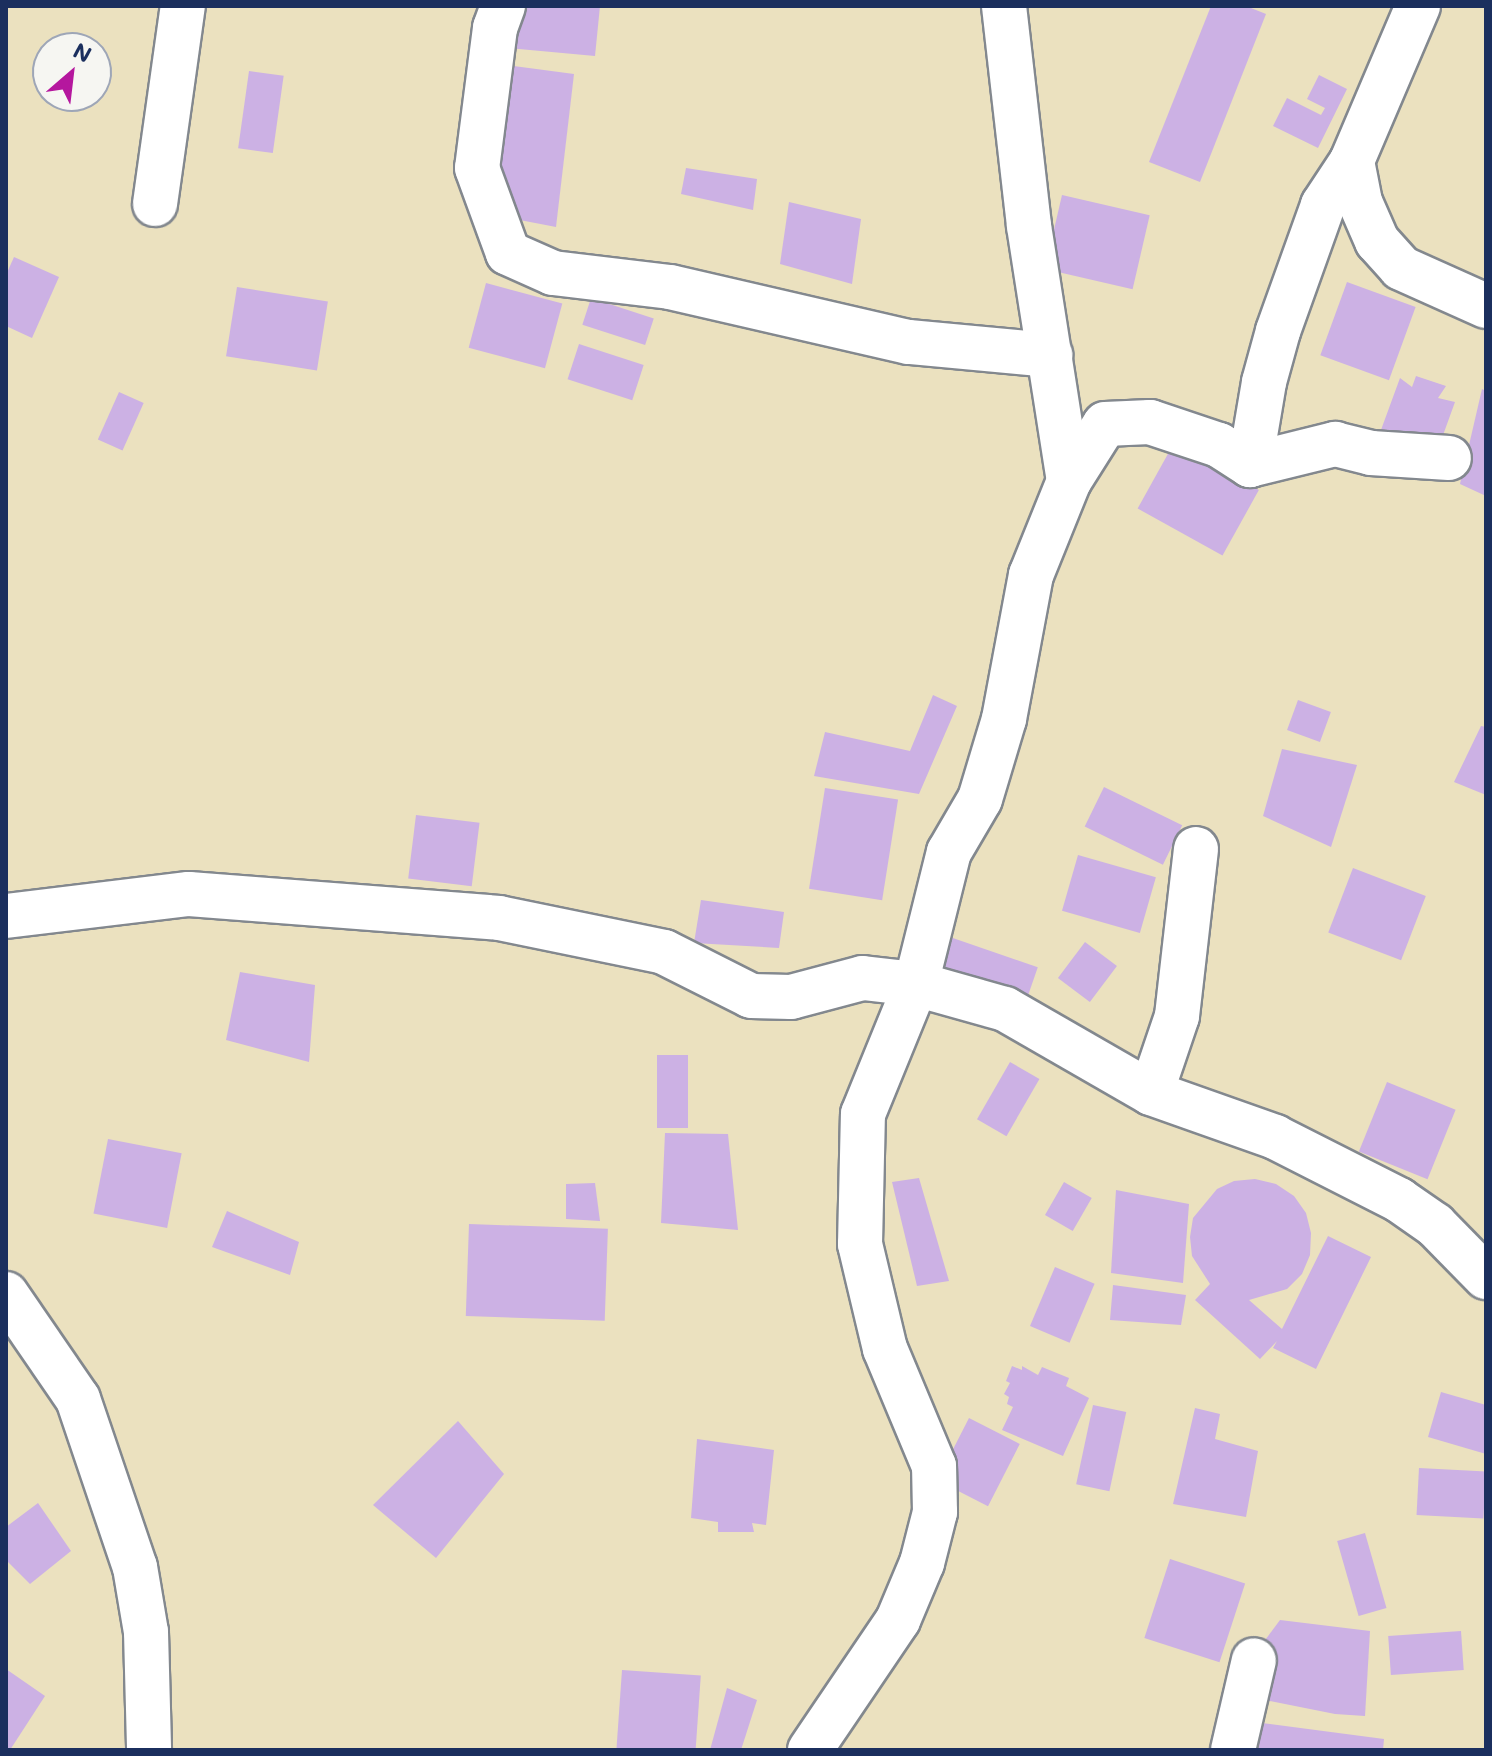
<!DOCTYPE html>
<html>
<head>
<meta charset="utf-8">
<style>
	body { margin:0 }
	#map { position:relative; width:1492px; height:1756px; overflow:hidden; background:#ebe1bf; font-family:Mali,sans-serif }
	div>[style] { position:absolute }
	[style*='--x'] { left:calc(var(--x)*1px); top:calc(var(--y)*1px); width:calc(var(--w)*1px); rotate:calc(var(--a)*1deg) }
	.building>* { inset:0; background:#ccb1e4; transform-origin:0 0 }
	.roads { filter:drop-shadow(2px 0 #83888e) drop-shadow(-2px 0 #83888e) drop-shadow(0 2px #83888e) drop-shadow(0 -2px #83888e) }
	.minor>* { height:44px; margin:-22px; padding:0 22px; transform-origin:22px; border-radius:22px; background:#fff }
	span { translate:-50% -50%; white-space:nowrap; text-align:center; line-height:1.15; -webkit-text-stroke:6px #f6f6f2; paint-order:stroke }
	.frame { position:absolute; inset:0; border:8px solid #1b2f5e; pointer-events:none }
	.north { position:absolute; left:32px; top:32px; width:80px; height:80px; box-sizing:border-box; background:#f6f6f2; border:2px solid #9ea6b7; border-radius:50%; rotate:28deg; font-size:22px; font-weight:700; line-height:32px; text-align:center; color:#1b2f5e }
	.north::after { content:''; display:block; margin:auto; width:28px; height:36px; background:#b5179e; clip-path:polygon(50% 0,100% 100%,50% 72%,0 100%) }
</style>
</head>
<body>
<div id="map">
	<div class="building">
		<div style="clip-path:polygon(511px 6px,600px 6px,595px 56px,508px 48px)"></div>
		<div style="clip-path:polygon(1211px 6px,1246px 6px,1266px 14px,1200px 182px,1149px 162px)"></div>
		<div style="clip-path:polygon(499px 64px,574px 74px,556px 227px,494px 215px)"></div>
		<div style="left:249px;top:71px;width:35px;height:78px;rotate:8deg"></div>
		<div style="clip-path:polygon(1319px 75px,1347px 89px,1318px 148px,1273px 126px,1287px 98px,1321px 115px,1325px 108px,1307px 99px)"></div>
		<div style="clip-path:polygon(686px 168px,757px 179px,753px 210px,681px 194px)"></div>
		<div style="left:1062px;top:195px;width:90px;height:76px;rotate:13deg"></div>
		<div style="clip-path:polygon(789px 202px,861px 219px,852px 284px,780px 264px)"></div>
		<div style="clip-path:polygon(14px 257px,59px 277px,32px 338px,6px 326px,6px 275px)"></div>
		<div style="left:1347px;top:282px;width:73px;height:78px;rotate:20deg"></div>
		<div style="left:486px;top:283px;width:79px;height:67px;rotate:15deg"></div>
		<div style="left:237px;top:287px;width:92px;height:70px;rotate:9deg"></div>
		<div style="left:591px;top:298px;width:66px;height:28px;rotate:18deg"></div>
		<div style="left:579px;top:344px;width:68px;height:37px;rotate:18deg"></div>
		<div style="clip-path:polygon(1416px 376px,1446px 386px,1438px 398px,1455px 402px,1438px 449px,1374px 449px,1400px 378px,1412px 387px)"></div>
		<div style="clip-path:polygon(1482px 389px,1486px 391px,1486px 496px,1460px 484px)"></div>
		<div style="left:119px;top:392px;width:27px;height:52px;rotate:24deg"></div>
		<div style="left:1174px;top:443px;width:97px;height:75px;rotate:29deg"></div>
		<div style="clip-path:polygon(933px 695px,957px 706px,919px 794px,814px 776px,825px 732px,910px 751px)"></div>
		<div style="left:1298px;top:700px;width:35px;height:32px;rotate:20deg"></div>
		<div style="clip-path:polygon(1481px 726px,1486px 727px,1486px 795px,1454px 782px)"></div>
		<div style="clip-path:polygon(1282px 749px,1357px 765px,1331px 847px,1263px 816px)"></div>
		<div style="left:1104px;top:787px;width:87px;height:44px;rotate:26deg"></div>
		<div style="left:825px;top:788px;width:74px;height:102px;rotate:9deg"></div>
		<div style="left:416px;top:815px;width:64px;height:64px;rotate:7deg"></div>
		<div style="left:1078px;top:855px;width:81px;height:58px;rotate:16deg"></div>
		<div style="left:1353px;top:868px;width:78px;height:69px;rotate:21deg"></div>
		<div style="clip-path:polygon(701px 900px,784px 912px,779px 948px,694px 943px)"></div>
		<div style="left:947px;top:936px;width:96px;height:32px;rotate:19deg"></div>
		<div style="left:1085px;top:942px;width:40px;height:45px;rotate:37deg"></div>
		<div style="clip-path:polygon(240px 972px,315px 985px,309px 1062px,226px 1040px)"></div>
		<div style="left:657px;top:1055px;width:31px;height:73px"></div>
		<div style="left:1010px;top:1062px;width:34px;height:66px;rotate:30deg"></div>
		<div style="left:1387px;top:1082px;width:74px;height:75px;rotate:22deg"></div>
		<div style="clip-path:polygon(665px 1133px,728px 1134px,738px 1230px,661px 1223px)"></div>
		<div style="left:108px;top:1139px;width:75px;height:76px;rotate:11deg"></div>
		<div style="clip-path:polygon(919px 1178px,949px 1281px,917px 1286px,892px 1182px)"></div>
		<div style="clip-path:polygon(1255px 1179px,1276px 1184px,1294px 1196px,1306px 1213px,1311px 1233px,1310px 1255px,1302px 1274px,1287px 1289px,1249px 1300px,1282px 1329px,1328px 1236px,1371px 1257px,1316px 1369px,1273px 1348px,1277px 1341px,1260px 1359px,1195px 1300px,1210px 1284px,1192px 1256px,1190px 1237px,1193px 1218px,1217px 1189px,1234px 1181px)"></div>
		<div style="left:1064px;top:1182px;width:32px;height:38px;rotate:30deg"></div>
		<div style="clip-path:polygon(595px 1183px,600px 1221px,566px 1219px,566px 1184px)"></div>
		<div style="clip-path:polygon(1116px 1190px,1189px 1204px,1183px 1283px,1111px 1273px)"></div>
		<div style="clip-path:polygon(227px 1211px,299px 1242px,290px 1275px,212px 1247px)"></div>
		<div style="left:469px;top:1224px;width:139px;height:92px;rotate:2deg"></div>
		<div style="left:1055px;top:1267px;width:43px;height:64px;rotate:23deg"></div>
		<div style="clip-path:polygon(1113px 1285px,1186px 1295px,1181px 1325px,1110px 1320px)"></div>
		<div style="clip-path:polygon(1012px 1366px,1022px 1370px,1022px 1366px,1038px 1375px,1042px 1367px,1069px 1378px,1066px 1386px,1089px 1398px,1063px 1456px,1002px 1430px,1013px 1407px,1007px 1404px,1009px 1397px,1004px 1394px,1010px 1383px,1006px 1381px)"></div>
		<div style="clip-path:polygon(1441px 1392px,1486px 1405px,1486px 1454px,1428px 1437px)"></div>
		<div style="left:1093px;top:1405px;width:34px;height:81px;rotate:12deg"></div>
		<div style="clip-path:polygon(1195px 1408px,1220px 1414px,1215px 1439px,1258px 1451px,1246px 1517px,1173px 1504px)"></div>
		<div style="left:969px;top:1418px;width:57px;height:70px;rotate:27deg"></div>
		<div style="clip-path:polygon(458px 1421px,504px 1474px,436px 1558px,373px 1505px)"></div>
		<div style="clip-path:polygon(697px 1439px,774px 1450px,766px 1525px,752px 1523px,754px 1532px,718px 1532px,718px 1522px,691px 1518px)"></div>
		<div style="left:1419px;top:1468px;width:67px;height:47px;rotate:3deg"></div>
		<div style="clip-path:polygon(38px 1503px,71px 1551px,30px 1584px,6px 1560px,6px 1527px)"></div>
		<div style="left:1365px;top:1533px;width:78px;height:29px;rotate:74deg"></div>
		<div style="left:1170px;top:1559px;width:79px;height:83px;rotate:18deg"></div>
		<div style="clip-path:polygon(1280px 1620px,1370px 1631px,1365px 1716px,1335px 1714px,1265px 1700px,1257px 1651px)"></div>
		<div style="left:1461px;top:1631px;width:39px;height:73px;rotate:86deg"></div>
		<div style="clip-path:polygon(6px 1669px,45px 1696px,10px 1750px,6px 1750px)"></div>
		<div style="left:622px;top:1670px;width:79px;height:80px;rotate:4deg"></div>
		<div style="clip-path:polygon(727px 1688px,757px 1700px,741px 1750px,710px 1750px)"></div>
		<div style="clip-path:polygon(1254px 1722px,1384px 1739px,1383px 1750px,1250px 1750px)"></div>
	</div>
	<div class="roads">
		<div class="minor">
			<div style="--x:503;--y:6;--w:23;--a:110"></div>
			<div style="--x:495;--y:28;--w:141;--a:97.3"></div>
			<div style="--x:477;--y:168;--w:90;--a:70"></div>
			<div style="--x:508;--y:253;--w:49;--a:24"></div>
			<div style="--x:553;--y:273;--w:118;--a:6.8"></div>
			<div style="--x:670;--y:287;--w:245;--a:13"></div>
			<div style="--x:909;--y:342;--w:142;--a:5.3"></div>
			<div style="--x:1004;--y:6;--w:221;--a:83.5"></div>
			<div style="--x:1029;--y:226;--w:258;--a:81.1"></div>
			<div style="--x:1418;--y:6;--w:168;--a:113.1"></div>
			<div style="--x:1352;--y:161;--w:42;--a:79"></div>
			<div style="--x:1360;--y:202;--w:43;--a:66.4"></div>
			<div style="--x:1377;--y:241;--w:36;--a:48"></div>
			<div style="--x:1401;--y:268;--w:93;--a:24.1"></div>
			<div style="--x:155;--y:204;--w:200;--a:-82"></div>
			<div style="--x:1250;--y:465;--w:84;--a:-80.4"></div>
			<div style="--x:1264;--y:382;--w:53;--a:-74.6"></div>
			<div style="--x:1278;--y:331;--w:134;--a:-70.3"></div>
			<div style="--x:1323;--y:205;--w:53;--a:-56.6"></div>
			<div style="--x:6;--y:916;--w:184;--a:-6.9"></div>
			<div style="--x:189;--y:894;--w:311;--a:4.4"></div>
			<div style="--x:499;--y:918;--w:168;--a:11.6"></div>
			<div style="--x:664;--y:952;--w:97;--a:26.8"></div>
			<div style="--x:751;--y:996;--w:40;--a:1.4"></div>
			<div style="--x:791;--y:997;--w:74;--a:-14.8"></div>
			<div style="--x:863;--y:978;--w:53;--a:6.5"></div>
			<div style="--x:916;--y:984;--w:92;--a:15.7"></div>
			<div style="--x:1005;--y:1009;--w:168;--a:29.9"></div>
			<div style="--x:1151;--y:1093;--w:132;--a:19.5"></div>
			<div style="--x:1275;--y:1137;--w:139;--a:26.9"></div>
			<div style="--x:1399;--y:1200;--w:44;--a:34.8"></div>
			<div style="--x:1435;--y:1225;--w:73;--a:45.6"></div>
			<div style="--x:1151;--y:1093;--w:81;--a:-71.3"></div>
			<div style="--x:1177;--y:1016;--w:168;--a:-83.5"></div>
			<div style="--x:6;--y:1294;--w:127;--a:55.6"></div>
			<div style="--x:78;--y:1399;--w:177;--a:71.3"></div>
			<div style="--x:135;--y:1567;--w:66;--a:80.4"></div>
			<div style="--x:146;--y:1632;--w:118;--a:88.5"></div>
			<div style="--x:810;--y:1750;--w:157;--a:-55.9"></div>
			<div style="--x:898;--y:1620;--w:62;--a:-67.2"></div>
			<div style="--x:922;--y:1563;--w:53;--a:-75.7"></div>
			<div style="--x:935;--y:1512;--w:46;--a:-91.2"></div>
			<div style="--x:934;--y:1466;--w:127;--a:-112.7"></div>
			<div style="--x:885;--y:1349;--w:108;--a:-103.4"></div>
			<div style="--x:860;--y:1244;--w:130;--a:-88.7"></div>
			<div style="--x:863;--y:1114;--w:140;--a:-67.8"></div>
			<div style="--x:916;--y:984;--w:136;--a:-76"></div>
			<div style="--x:949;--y:852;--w:61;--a:-59.7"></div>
			<div style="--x:980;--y:799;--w:84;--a:-73.3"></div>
			<div style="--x:1004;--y:719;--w:147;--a:-79.4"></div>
			<div style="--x:1031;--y:575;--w:101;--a:-68"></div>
			<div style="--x:1069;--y:481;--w:67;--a:-57.7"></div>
			<div style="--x:1105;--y:424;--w:45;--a:-2.5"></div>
			<div style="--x:1150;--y:422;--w:73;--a:18.4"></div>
			<div style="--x:1219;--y:445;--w:37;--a:33"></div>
			<div style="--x:1250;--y:465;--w:88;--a:-13.9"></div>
			<div style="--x:1335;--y:444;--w:37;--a:14"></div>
			<div style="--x:1371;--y:453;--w:78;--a:3.7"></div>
			<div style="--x:1233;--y:1750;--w:92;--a:-76.9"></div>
		</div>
	</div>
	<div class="frame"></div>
	<div class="north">N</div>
</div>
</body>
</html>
